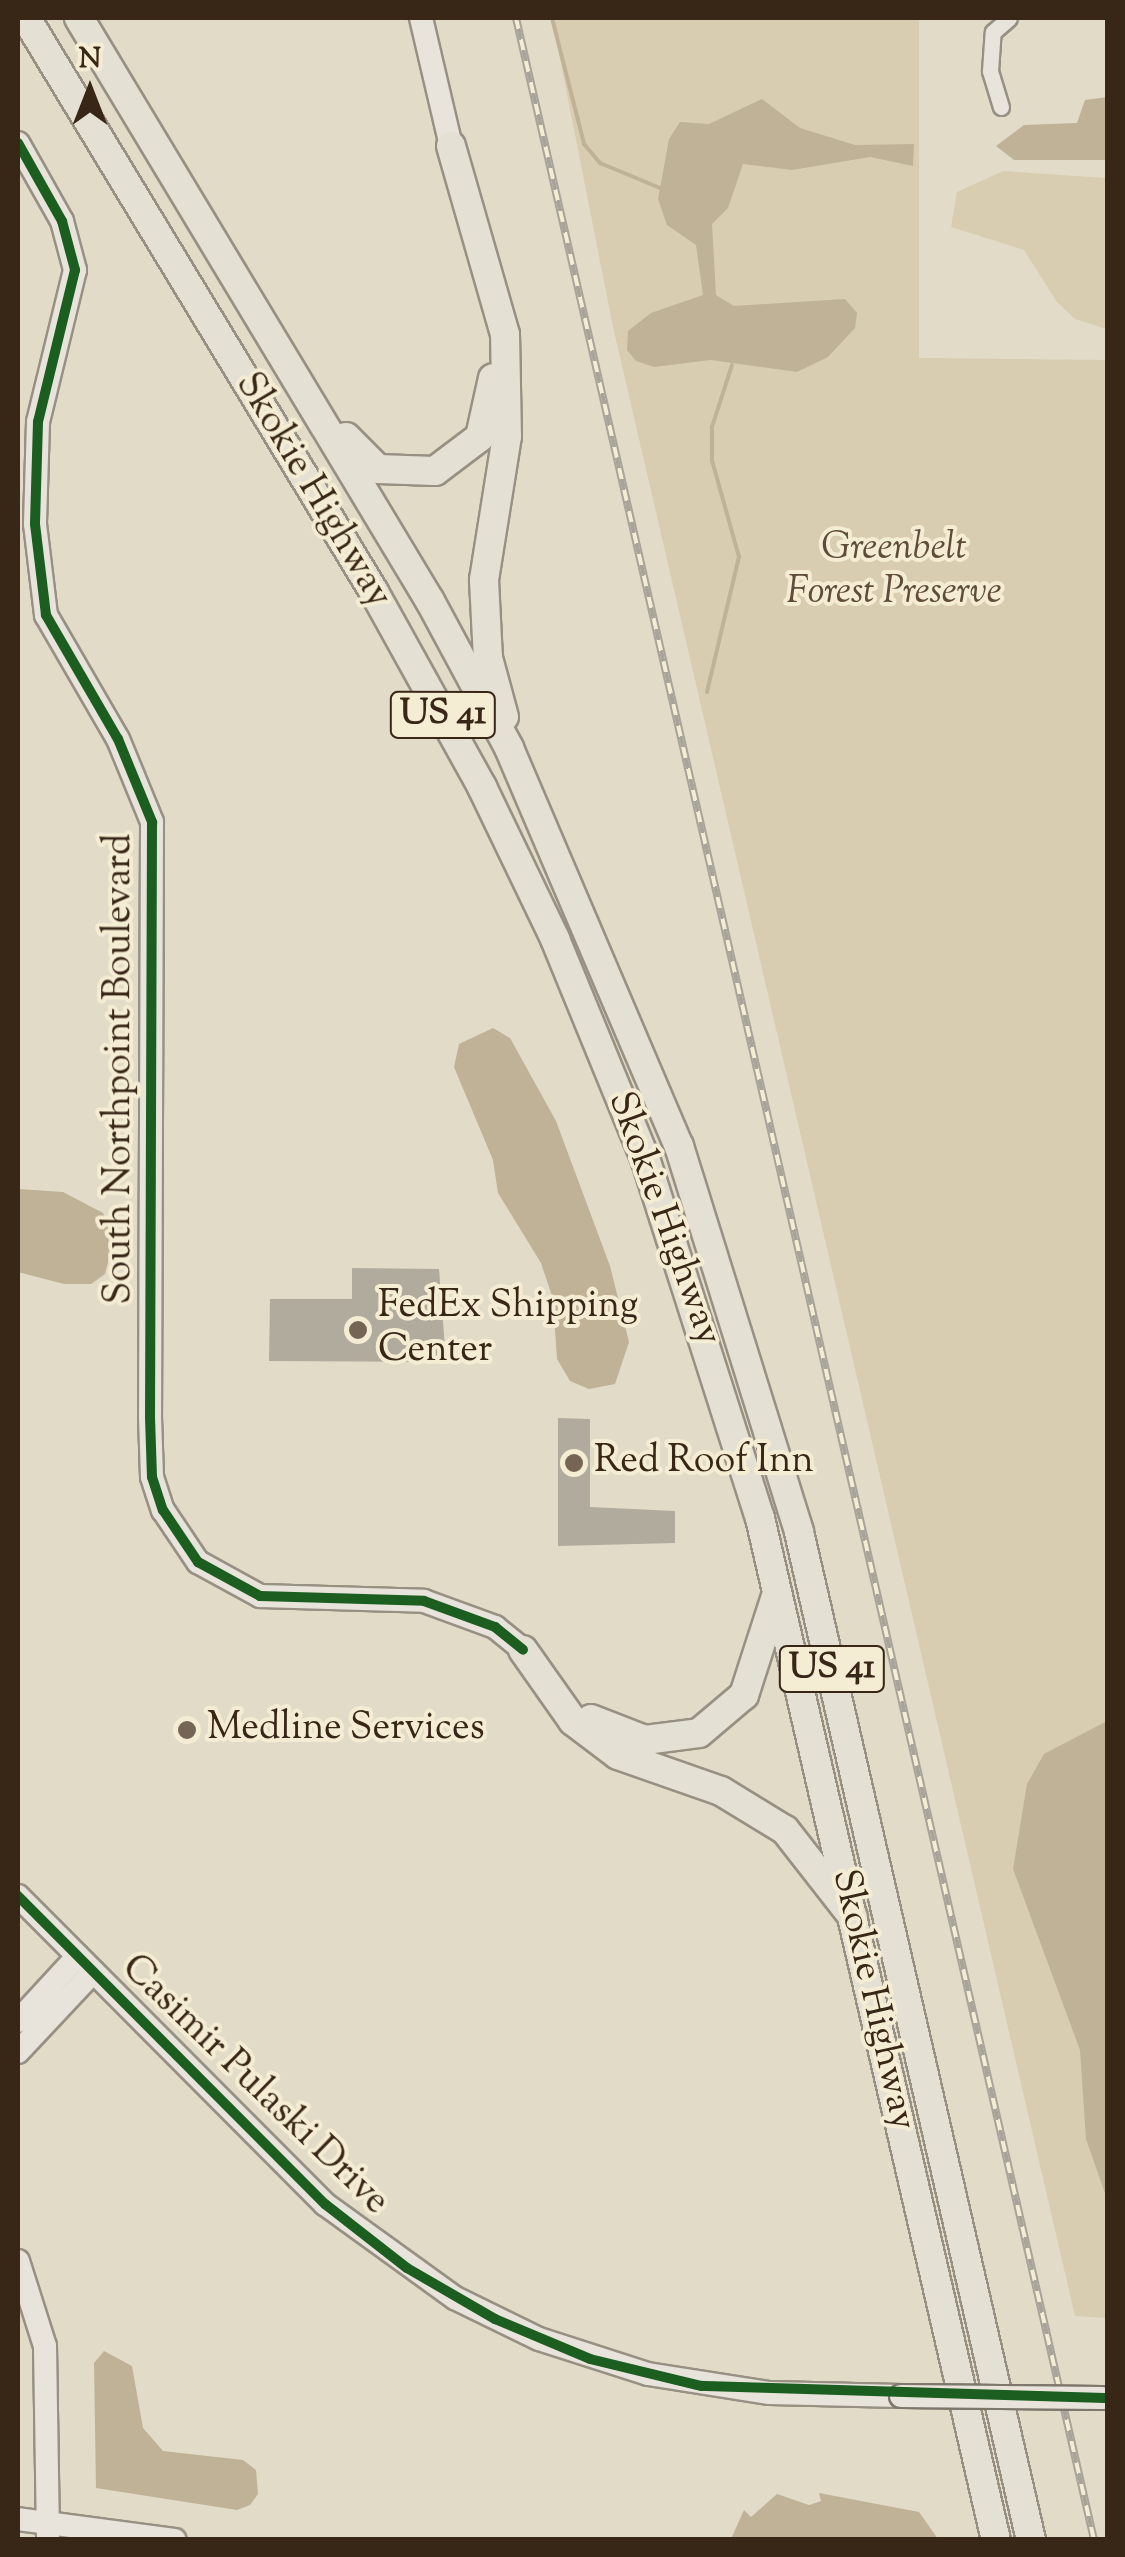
<!DOCTYPE html>
<html>
<head>
<meta charset="utf-8">
<style>
	body { margin:0 }
	#map { position:relative; width:1125px; height:2557px; overflow:hidden; background:#e2dbc7; font-family:"Sorts Mill Goudy",serif }
	div>[style] { position:absolute }
	[style*='--x'] { left:calc(var(--x)*1px); top:calc(var(--y)*1px); width:calc(var(--w)*1px); rotate:calc(var(--a)*1deg) }
	.green>* { inset:0; background:#d8cdb1 }
	.water>* { inset:0; background:#bfb297 }
	.stream>* { height:4px; margin:-2px; padding:0 2px; transform-origin:2px; border-radius:2px; background:#bfb297 }
	.building>* { inset:0; background:#b1ab9d }
	.roads { filter:drop-shadow(2px 0 #979083) drop-shadow(-2px 0 #979083) drop-shadow(0 2px #979083) drop-shadow(0 -2px #979083) }
	.street>* { height:15px; margin:-7.5px; padding:0 7.5px; transform-origin:7.5px; border-radius:7.5px; background:#e8e4db }
	.secondary>* { height:22px; margin:-11px; padding:0 11px; transform-origin:11px; border-radius:11px; background:#e8e4db }
	.highway>* { height:28px; margin:-14px; padding:0 14px; transform-origin:14px; border-radius:14px; background:#e5e0d4 }
	.rail>* { height:8px; margin-top:-4px; transform-origin:0; background:repeating-linear-gradient(90deg,#f4ecd3 0 11px,#a8a49a 0 22px); box-sizing:border-box; border-block:2px solid #a8a49a }
	.bridges { filter:drop-shadow(2px 0 #7e786c) drop-shadow(-2px 0 #7e786c) drop-shadow(0 2px #7e786c) drop-shadow(0 -2px #7e786c) }
	.secondary-bridge>* { height:22px; margin:-11px; padding:0 11px; transform-origin:11px; border-radius:11px; background:#e8e4db }
	.cycleway>* { height:10px; margin:-5px; padding:0 5px; transform-origin:5px; border-radius:5px; background:#1b5e20 }
	.dots>* { width:28px; height:28px; translate:-50% -50%; box-sizing:border-box; border:5px solid #f4ecd3; border-radius:50% }
	span { translate:-50% -50%; white-space:nowrap; text-align:center; line-height:1.15; -webkit-text-stroke:8px #f4ecd3; paint-order:stroke }
	.shield-label span { padding:2px 8px; background:#f4ecd3; border:2px solid; border-radius:8px; -webkit-text-stroke-width:0 }
	.shield-label { font-size:35px; color:#382616; font-weight:700 }
	.street-label { font-size:38px; color:#382616 }
	.park-label { font-size:38px; color:#5e4d38; font-style:italic }
	.poi-label { font-size:38px; color:#382616 }
	.left { translate:0 -50%; text-align:left }
	.frame { position:absolute; inset:0; border:20px solid #382616; pointer-events:none }
	.north { position:absolute; left:40px; top:40px; width:100px; height:100px; -webkit-text-stroke:8px #f4ecd3; paint-order:stroke; rotate:0deg; font-size:28px; font-weight:700; line-height:40px; text-align:center; color:#382616 }
	.north::after { content:''; display:block; margin:auto; width:35px; height:45px; background:#382616; clip-path:polygon(50% 0,100% 100%,50% 72%,0 100%) }
</style>
</head>
<body>
<div id="map">
	<div class="green">
		<div style="clip-path:polygon(552px 18px,919px 18px,919px 358px,1107px 360px,1107px 2318px,1075px 2316px,613px 327px)"></div>
		<div style="clip-path:polygon(1003px 171px,1107px 178px,1107px 329px,1075px 319px,1057px 302px,1024px 250px,951px 227px,957px 192px)"></div>
	</div>
	<div class="water">
		<div style="clip-path:polygon(1107px 97px,1107px 160px,1014px 160px,996px 146px,1024px 125px,1077px 123px,1085px 100px)"></div>
		<div style="clip-path:polygon(762px 99px,800px 128px,855px 145px,914px 144px,913px 166px,870px 157px,792px 170px,743px 164px,728px 208px,712px 224px,716px 295px,734px 306px,845px 299px,857px 313px,855px 328px,828px 357px,797px 372px,711px 360px,654px 367px,636px 361px,627px 350px,628px 331px,651px 313px,703px 295px,696px 245px,667px 225px,658px 199px,669px 139px,680px 122px,709px 124px)"></div>
		<div style="clip-path:polygon(493px 1028px,510px 1038px,556px 1121px,610px 1266px,629px 1342px,615px 1384px,589px 1389px,570px 1381px,557px 1359px,553px 1299px,541px 1263px,498px 1193px,493px 1160px,454px 1067px,459px 1044px)"></div>
		<div style="clip-path:polygon(18px 1189px,63px 1192px,103px 1213px,114px 1239px,105px 1274px,91px 1284px,64px 1284px,18px 1272px)"></div>
		<div style="clip-path:polygon(1107px 1721px,1108px 1721px,1107px 2199px,1086px 2139px,1080px 2050px,1013px 1869px,1027px 1784px,1044px 1754px)"></div>
		<div style="clip-path:polygon(104px 2351px,132px 2366px,143px 2428px,163px 2451px,243px 2460px,256px 2470px,258px 2494px,250px 2505px,237px 2510px,96px 2488px,94px 2363px)"></div>
		<div style="clip-path:polygon(819px 2493px,919px 2512px,938px 2539px,731px 2539px,744px 2510px,751px 2517px,777px 2494px,809px 2505px,821px 2501px)"></div>
	</div>
	<div class="stream">
		<div style="--x:552;--y:18;--w:130;--a:75.7"></div>
		<div style="--x:584;--y:144;--w:25;--a:50"></div>
		<div style="--x:600;--y:163;--w:65;--a:22.6"></div>
		<div style="--x:707;--y:692;--w:139;--a:-76.7"></div>
		<div style="--x:739;--y:557;--w:101;--a:-105.6"></div>
		<div style="--x:712;--y:460;--w:33;--a:-90"></div>
		<div style="--x:712;--y:427;--w:65;--a:-72.1"></div>
	</div>
	<div class="building">
		<div style="clip-path:polygon(352px 1268px,439px 1269px,446px 1362px,269px 1361px,270px 1299px,352px 1299px)"></div>
		<div style="clip-path:polygon(558px 1418px,590px 1419px,590px 1507px,675px 1511px,675px 1543px,558px 1546px)"></div>
	</div>
	<div class="roads">
		<div class="street">
			<div style="--x:1001;--y:107;--w:38;--a:-107"></div>
			<div style="--x:990;--y:71;--w:39;--a:-86"></div>
			<div style="--x:993;--y:32;--w:21;--a:-41"></div>
		</div>
		<div class="secondary">
			<div style="--x:421;--y:18;--w:131;--a:76.8"></div>
			<div style="--x:18;--y:143;--w:90;--a:60.6"></div>
			<div style="--x:62;--y:221;--w:51;--a:75.1"></div>
			<div style="--x:75;--y:270;--w:156;--a:103.7"></div>
			<div style="--x:38;--y:422;--w:102;--a:91.7"></div>
			<div style="--x:35;--y:524;--w:92;--a:83.1"></div>
			<div style="--x:46;--y:615;--w:143;--a:59.9"></div>
			<div style="--x:118;--y:739;--w:90;--a:67.7"></div>
			<div style="--x:152;--y:822;--w:595;--a:90.19"></div>
			<div style="--x:150;--y:1417;--w:60;--a:88.1"></div>
			<div style="--x:152;--y:1477;--w:35;--a:72"></div>
			<div style="--x:163;--y:1510;--w:63;--a:56.1"></div>
			<div style="--x:198;--y:1562;--w:71;--a:28.7"></div>
			<div style="--x:260;--y:1596;--w:164;--a:1.7"></div>
			<div style="--x:424;--y:1601;--w:76;--a:20.1"></div>
			<div style="--x:495;--y:1627;--w:36;--a:39"></div>
			<div style="--x:18;--y:1896;--w:435;--a:45.1"></div>
			<div style="--x:325;--y:2204;--w:160;--a:35.9"></div>
			<div style="--x:455;--y:2298;--w:93;--a:26"></div>
			<div style="--x:539;--y:2339;--w:114;--a:17.8"></div>
			<div style="--x:648;--y:2374;--w:123;--a:8.9"></div>
			<div style="--x:770;--y:2393;--w:131;--a:1.3"></div>
			<div style="--x:18;--y:2021;--w:88;--a:-47.3"></div>
			<div style="--x:18;--y:2052;--w:110;--a:-46.8"></div>
			<div style="--x:18;--y:2261;--w:89;--a:72.4"></div>
			<div style="--x:45;--y:2346;--w:194;--a:89.1"></div>
			<div style="--x:18;--y:2519;--w:158;--a:7.6"></div>
		</div>
		<div class="highway">
			<div style="--x:26;--y:18;--w:671;--a:58.77"></div>
			<div style="--x:374;--y:592;--w:223;--a:61"></div>
			<div style="--x:482;--y:787;--w:169;--a:64.3"></div>
			<div style="--x:555;--y:939;--w:237;--a:67.7"></div>
			<div style="--x:645;--y:1158;--w:378;--a:72.3"></div>
			<div style="--x:760;--y:1518;--w:1049;--a:77"></div>
			<div style="--x:79;--y:18;--w:681;--a:58.95"></div>
			<div style="--x:430;--y:601;--w:167;--a:61.7"></div>
			<div style="--x:509;--y:748;--w:433;--a:66.9"></div>
			<div style="--x:679;--y:1146;--w:404;--a:72.7"></div>
			<div style="--x:799;--y:1532;--w:1034;--a:77.04"></div>
			<div style="--x:451;--y:146;--w:196;--a:74"></div>
			<div style="--x:505;--y:334;--w:102;--a:88.9"></div>
			<div style="--x:507;--y:436;--w:146;--a:99.1"></div>
			<div style="--x:484;--y:580;--w:78;--a:87.1"></div>
			<div style="--x:488;--y:658;--w:61;--a:74.8"></div>
			<div style="--x:346;--y:437;--w:45;--a:45"></div>
			<div style="--x:378;--y:469;--w:57;--a:2"></div>
			<div style="--x:435;--y:471;--w:56;--a:-37.1"></div>
			<div style="--x:480;--y:437;--w:60;--a:-77.6"></div>
			<div style="--x:523;--y:1650;--w:87;--a:54.8"></div>
			<div style="--x:573;--y:1721;--w:56;--a:37.1"></div>
			<div style="--x:618;--y:1755;--w:109;--a:19.3"></div>
			<div style="--x:721;--y:1791;--w:75;--a:31.4"></div>
			<div style="--x:785;--y:1830;--w:110;--a:52"></div>
			<div style="--x:591;--y:1719;--w:58;--a:21.3"></div>
			<div style="--x:645;--y:1740;--w:54;--a:-7.4"></div>
			<div style="--x:699;--y:1733;--w:59;--a:-40.2"></div>
			<div style="--x:744;--y:1695;--w:104;--a:-72.1"></div>
		</div>
	</div>
	<div class="rail">
		<div style="--x:516;--y:18;--w:2587;--a:77.09"></div>
	</div>
	<div class="bridges">
		<div class="secondary-bridge">
			<div style="--x:901;--y:2396;--w:201;--a:0.6"></div>
		</div>
	</div>
	<div class="cycleway">
		<div style="--x:18;--y:143;--w:90;--a:60.6"></div>
		<div style="--x:62;--y:221;--w:51;--a:75.1"></div>
		<div style="--x:75;--y:270;--w:156;--a:103.7"></div>
		<div style="--x:38;--y:422;--w:102;--a:91.7"></div>
		<div style="--x:35;--y:524;--w:92;--a:83.1"></div>
		<div style="--x:46;--y:615;--w:143;--a:59.9"></div>
		<div style="--x:118;--y:739;--w:90;--a:67.7"></div>
		<div style="--x:152;--y:822;--w:595;--a:90.19"></div>
		<div style="--x:150;--y:1417;--w:60;--a:88.1"></div>
		<div style="--x:152;--y:1477;--w:35;--a:72"></div>
		<div style="--x:163;--y:1510;--w:63;--a:56.1"></div>
		<div style="--x:198;--y:1562;--w:71;--a:28.7"></div>
		<div style="--x:260;--y:1596;--w:164;--a:1.7"></div>
		<div style="--x:424;--y:1601;--w:76;--a:20.1"></div>
		<div style="--x:495;--y:1627;--w:36;--a:39"></div>
		<div style="--x:18;--y:1896;--w:435;--a:45.1"></div>
		<div style="--x:325;--y:2204;--w:104;--a:38"></div>
		<div style="--x:407;--y:2268;--w:102;--a:30.1"></div>
		<div style="--x:495;--y:2319;--w:103;--a:22.8"></div>
		<div style="--x:590;--y:2359;--w:115;--a:13.6"></div>
		<div style="--x:702;--y:2386;--w:406;--a:1.7"></div>
	</div>
	<div class="dots">
		<div style="left:358px;top:1330px;background:#746554"></div>
		<div style="left:574px;top:1463px;background:#746554"></div>
		<div style="left:187px;top:1730px;background:#746554"></div>
	</div>
	<div class="shield-label">
		<span style="left:443px;top:715px">US 41</span>
		<span style="left:832px;top:1669px">US 41</span>
	</div>
	<div class="street-label">
		<span style="left:312px;top:491px;rotate:59deg">Skokie Highway</span>
		<span style="left:121px;top:1069px;rotate:-90deg">South Northpoint Boulevard</span>
		<span style="left:663px;top:1219px;rotate:70deg">Skokie Highway</span>
		<span style="left:872px;top:2000px;rotate:77deg">Skokie Highway</span>
		<span style="left:254px;top:2086px;rotate:44deg">Casimir Pulaski Drive</span>
	</div>
	<div class="park-label">
		<span style="left:894px;top:572px">Greenbelt<br>Forest Preserve</span>
	</div>
	<div class="poi-label">
		<span class="left" style="left:378px;top:1330px">FedEx Shipping<br>Center</span>
		<span class="left" style="left:594px;top:1463px">Red Roof Inn</span>
		<span class="left" style="left:207px;top:1730px">Medline Services</span>
	</div>
	<div class="frame"></div>
	<div class="north">N</div>
</div>
</body>
</html>
